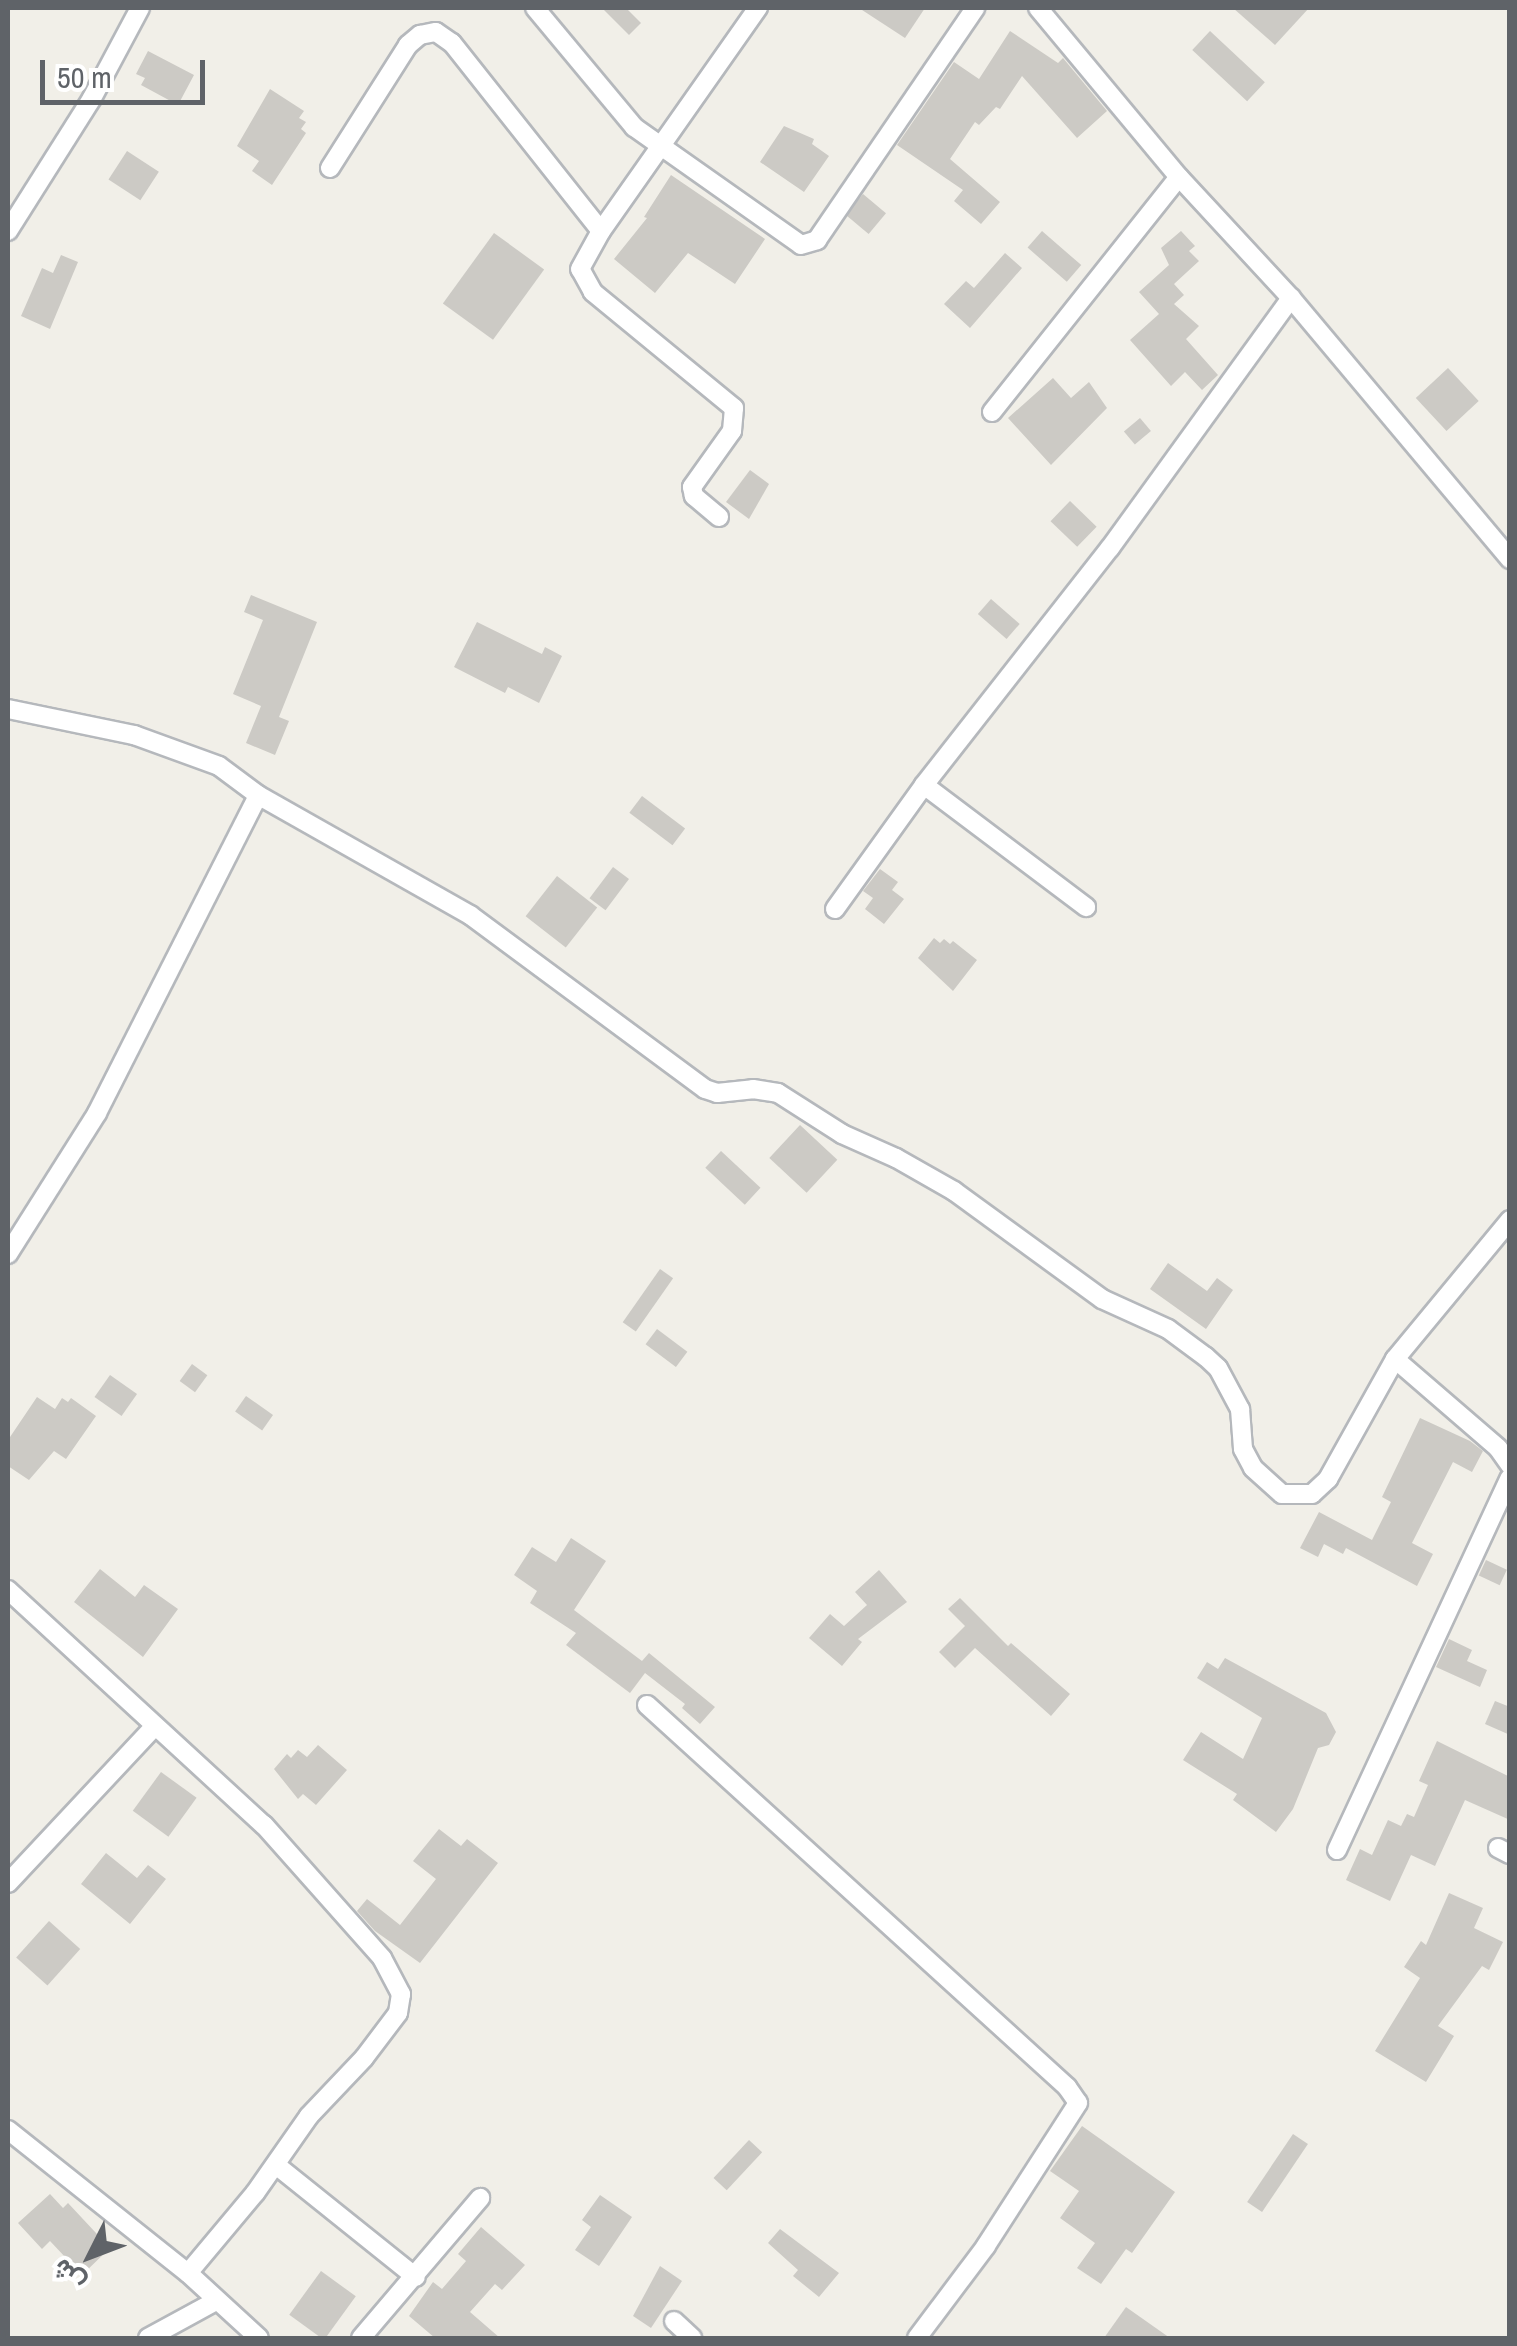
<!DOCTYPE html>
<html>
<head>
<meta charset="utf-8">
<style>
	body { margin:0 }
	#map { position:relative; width:1517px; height:2346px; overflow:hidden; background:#f1efe8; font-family:"Archivo Narrow",Vazirmatn,sans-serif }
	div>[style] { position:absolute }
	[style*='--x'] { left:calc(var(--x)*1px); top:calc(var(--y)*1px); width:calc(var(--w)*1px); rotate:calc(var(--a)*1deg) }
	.building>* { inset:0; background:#cccac5; transform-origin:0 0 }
	.roads { filter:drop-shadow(2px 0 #b5b8bc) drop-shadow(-2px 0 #b5b8bc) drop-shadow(0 2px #b5b8bc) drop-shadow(0 -2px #b5b8bc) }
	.minor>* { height:18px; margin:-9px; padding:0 9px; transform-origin:9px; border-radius:9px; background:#fff }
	span { translate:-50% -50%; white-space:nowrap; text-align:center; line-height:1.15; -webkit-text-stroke:10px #fff; paint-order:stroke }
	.frame { position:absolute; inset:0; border:10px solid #5f6368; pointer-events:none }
	.north { position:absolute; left:40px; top:2206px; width:100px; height:100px; -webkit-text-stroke:8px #fff; paint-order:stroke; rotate:228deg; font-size:28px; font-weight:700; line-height:40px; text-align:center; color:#5f6368 }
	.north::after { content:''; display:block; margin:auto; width:35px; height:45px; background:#5f6368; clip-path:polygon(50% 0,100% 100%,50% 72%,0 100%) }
	.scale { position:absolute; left:40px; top:60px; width:165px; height:45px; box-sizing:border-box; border:5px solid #5f6368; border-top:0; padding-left:12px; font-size:30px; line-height:35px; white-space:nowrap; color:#5f6368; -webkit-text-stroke:8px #fff; paint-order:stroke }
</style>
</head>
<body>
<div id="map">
	<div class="building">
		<div style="clip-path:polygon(602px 8px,626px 8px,641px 23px,629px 35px)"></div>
		<div style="clip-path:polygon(859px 8px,925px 8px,905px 38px)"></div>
		<div style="clip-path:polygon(1233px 8px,1309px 8px,1275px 45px)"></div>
		<div style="clip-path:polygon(1010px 31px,1058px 63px,1063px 58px,1107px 111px,1077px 138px,1022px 76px,1000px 109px,996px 107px,979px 125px,975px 122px,950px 159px,1000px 202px,981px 224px,954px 201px,963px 190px,897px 145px,954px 62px,979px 79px)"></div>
		<div style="left:1210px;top:31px;width:75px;height:26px;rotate:43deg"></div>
		<div style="clip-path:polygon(148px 51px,194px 75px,178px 105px,141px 85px,145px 78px,136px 74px)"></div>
		<div style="clip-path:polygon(270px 89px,304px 111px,299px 118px,306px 122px,301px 129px,306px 133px,272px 185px,252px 171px,259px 161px,237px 146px)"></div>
		<div style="clip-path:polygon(784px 126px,814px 139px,812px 144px,829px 156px,804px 192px,760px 162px)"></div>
		<div style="left:127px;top:151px;width:38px;height:34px;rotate:33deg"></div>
		<div style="clip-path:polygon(671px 175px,765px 239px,735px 284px,688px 253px,655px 293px,614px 259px,647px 218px,644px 217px)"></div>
		<div style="left:863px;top:194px;width:30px;height:27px;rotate:40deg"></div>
		<div style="left:1042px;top:231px;width:52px;height:22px;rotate:41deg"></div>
		<div style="clip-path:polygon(1181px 231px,1195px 246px,1189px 251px,1199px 261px,1174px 284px,1184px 295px,1174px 304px,1199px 326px,1186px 339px,1218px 375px,1202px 390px,1185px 372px,1171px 386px,1130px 340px,1159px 314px,1139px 292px,1169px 265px,1161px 248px)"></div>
		<div style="left:494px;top:233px;width:62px;height:87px;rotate:36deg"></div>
		<div style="clip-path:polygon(1005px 253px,1022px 268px,970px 328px,944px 304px,966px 281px,974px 288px)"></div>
		<div style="clip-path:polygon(61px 255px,78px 262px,50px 329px,21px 316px,42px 268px,53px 273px)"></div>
		<div style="left:1448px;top:368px;width:45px;height:44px;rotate:47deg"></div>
		<div style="clip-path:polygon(1053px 378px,1071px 398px,1089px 382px,1107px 408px,1051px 465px,1008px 418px)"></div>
		<div style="left:1140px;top:418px;width:17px;height:21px;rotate:50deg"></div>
		<div style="clip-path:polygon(750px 470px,769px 484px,749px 519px,726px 502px)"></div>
		<div style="left:1070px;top:501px;width:37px;height:28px;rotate:44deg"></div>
		<div style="clip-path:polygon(251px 595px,317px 622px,279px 717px,289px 721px,275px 755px,246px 743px,261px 706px,233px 694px,263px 620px,244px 612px)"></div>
		<div style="left:991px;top:599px;width:38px;height:20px;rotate:41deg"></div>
		<div style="clip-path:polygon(477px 622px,542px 654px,545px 647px,562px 656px,539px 703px,508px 687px,505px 693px,454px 667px)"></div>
		<div style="left:642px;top:796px;width:54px;height:21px;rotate:37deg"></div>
		<div style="left:613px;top:867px;width:20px;height:39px;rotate:37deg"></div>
		<div style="clip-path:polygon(880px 869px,898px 882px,892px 890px,904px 899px,884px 924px,865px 909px,873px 898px,863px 891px)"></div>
		<div style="left:557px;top:876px;width:51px;height:51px;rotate:38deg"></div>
		<div style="clip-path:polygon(934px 938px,940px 943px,944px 939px,950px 944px,953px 941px,977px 960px,953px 991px,918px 958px)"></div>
		<div style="left:800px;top:1125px;width:51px;height:45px;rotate:43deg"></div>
		<div style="left:721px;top:1151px;width:54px;height:23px;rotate:43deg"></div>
		<div style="clip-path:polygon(1168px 1263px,1207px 1291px,1217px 1278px,1233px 1290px,1206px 1329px,1150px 1289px)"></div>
		<div style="left:660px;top:1269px;width:16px;height:65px;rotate:35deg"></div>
		<div style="left:657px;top:1329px;width:38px;height:19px;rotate:37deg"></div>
		<div style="left:192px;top:1364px;width:19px;height:21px;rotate:36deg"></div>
		<div style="left:110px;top:1375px;width:33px;height:27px;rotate:35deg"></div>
		<div style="left:246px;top:1396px;width:33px;height:19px;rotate:35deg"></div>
		<div style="clip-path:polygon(37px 1397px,55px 1409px,62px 1398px,68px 1402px,71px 1398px,96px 1416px,66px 1459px,54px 1451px,29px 1480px,8px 1466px,8px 1440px)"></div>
		<div style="clip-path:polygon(1420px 1418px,1470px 1441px,1483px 1451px,1472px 1472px,1453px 1462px,1412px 1543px,1433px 1554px,1417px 1586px,1346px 1548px,1343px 1554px,1324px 1544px,1318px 1557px,1300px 1548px,1319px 1512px,1372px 1540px,1391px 1502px,1382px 1497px)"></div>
		<div style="clip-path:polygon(571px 1538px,606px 1561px,574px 1610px,642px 1661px,649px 1653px,715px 1707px,700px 1724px,682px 1708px,685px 1704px,645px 1673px,630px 1693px,566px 1645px,576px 1633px,530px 1603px,537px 1591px,514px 1575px,532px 1547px,556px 1562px)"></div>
		<div style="left:1486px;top:1560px;width:23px;height:17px;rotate:25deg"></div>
		<div style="clip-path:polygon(100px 1569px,135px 1597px,144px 1585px,178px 1609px,143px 1657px,74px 1602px)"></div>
		<div style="clip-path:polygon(879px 1570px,907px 1602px,858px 1639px,862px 1642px,842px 1666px,809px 1638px,830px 1614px,844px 1626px,867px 1605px,855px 1592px)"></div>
		<div style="clip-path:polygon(960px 1598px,1008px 1646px,1011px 1643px,1070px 1694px,1051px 1716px,975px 1648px,955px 1668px,939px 1652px,965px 1626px,948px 1609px)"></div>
		<div style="clip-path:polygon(1449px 1639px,1472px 1650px,1467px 1661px,1487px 1670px,1480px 1687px,1436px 1667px)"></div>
		<div style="clip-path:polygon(1225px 1658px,1326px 1713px,1336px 1732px,1329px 1745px,1318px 1748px,1293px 1809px,1276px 1832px,1233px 1800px,1237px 1794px,1183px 1760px,1201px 1732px,1243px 1759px,1262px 1718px,1197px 1678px,1207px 1662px,1218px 1669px)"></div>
		<div style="clip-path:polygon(1495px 1701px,1510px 1707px,1510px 1735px,1485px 1724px)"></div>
		<div style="clip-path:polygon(1437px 1741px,1510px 1777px,1510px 1820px,1465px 1800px,1435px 1866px,1411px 1855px,1390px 1901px,1346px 1880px,1360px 1849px,1372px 1855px,1388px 1820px,1401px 1826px,1407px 1814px,1414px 1817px,1428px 1785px,1419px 1781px)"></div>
		<div style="clip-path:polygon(318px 1745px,347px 1770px,316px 1805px,303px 1794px,298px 1799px,274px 1769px,287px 1754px,291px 1758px,298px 1750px,307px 1757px)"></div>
		<div style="left:161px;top:1772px;width:44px;height:48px;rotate:36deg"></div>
		<div style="clip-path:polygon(439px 1829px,461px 1846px,467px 1839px,498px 1863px,420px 1963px,375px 1931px,357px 1911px,367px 1899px,400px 1925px,436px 1879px,413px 1861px)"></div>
		<div style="clip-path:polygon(106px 1853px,137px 1878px,148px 1865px,166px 1879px,130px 1924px,81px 1884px)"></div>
		<div style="clip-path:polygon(1449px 1893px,1483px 1908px,1474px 1928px,1503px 1942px,1489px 1970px,1482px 1966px,1438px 2026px,1454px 2036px,1426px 2082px,1375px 2051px,1420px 1978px,1404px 1967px,1421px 1941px,1426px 1945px)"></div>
		<div style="left:49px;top:1921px;width:42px;height:49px;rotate:42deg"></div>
		<div style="clip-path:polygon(1082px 2126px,1175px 2192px,1132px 2253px,1126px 2249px,1101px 2284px,1077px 2268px,1095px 2243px,1060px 2218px,1079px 2191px,1050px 2171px)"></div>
		<div style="left:1293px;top:2134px;width:18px;height:82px;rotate:34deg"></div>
		<div style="left:749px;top:2140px;width:18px;height:52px;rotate:43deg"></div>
		<div style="clip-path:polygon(50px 2194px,63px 2208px,68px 2203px,110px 2248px,82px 2275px,50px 2241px,42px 2249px,18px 2223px)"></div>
		<div style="clip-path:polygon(600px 2195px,632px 2217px,599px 2266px,575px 2250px,591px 2227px,582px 2220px)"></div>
		<div style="clip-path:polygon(481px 2227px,525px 2265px,502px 2290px,495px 2284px,470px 2312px,500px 2338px,435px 2338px,409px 2316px,433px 2282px,442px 2289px,466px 2261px,458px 2254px)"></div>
		<div style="clip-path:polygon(780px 2229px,839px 2273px,819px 2297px,793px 2276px,798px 2270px,768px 2243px)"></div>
		<div style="clip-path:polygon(660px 2266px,682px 2281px,651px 2328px,633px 2316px)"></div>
		<div style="left:321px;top:2271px;width:43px;height:54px;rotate:36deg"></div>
		<div style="clip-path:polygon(1126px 2307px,1170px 2338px,1104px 2338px)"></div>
	</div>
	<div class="roads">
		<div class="minor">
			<div style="--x:535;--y:8;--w:155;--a:50.2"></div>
			<div style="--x:634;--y:127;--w:204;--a:35.2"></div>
			<div style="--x:801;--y:245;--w:17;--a:-17"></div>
			<div style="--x:817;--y:240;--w:281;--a:-55.7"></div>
			<div style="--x:1038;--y:8;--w:220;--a:50.2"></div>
			<div style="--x:1179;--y:177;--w:165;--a:47.2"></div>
			<div style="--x:1291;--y:298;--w:341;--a:50"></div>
			<div style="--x:330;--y:168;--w:146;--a:-57.6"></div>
			<div style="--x:408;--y:45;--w:16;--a:-40"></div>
			<div style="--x:420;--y:35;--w:16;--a:-11"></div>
			<div style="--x:436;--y:32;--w:19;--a:35"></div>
			<div style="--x:452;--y:43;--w:240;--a:51.6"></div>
			<div style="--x:8;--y:231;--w:157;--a:-57.7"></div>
			<div style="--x:92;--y:98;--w:102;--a:-61.9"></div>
			<div style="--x:992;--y:412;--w:300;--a:-51.5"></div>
			<div style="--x:719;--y:517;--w:33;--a:-140"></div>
			<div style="--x:694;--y:496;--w:9;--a:-103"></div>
			<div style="--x:692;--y:487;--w:69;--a:-54.5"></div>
			<div style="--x:732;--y:431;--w:23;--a:-85"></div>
			<div style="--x:734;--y:408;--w:183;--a:-140.6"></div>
			<div style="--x:593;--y:292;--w:26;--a:-119"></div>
			<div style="--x:580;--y:269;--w:43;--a:-61.1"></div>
			<div style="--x:601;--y:231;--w:273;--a:-54.9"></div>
			<div style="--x:8;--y:709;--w:129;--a:11.7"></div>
			<div style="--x:134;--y:735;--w:90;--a:20"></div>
			<div style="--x:219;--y:766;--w:49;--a:36.6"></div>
			<div style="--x:258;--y:795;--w:244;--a:29.5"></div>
			<div style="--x:470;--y:915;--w:292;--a:36.5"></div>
			<div style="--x:705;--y:1089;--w:13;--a:18"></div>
			<div style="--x:717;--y:1093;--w:36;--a:-6"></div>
			<div style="--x:753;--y:1089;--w:25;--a:9"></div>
			<div style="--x:778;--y:1093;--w:76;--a:32.6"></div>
			<div style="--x:842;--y:1134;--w:59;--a:24"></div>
			<div style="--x:896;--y:1158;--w:67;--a:29.6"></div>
			<div style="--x:954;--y:1191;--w:183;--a:36.1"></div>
			<div style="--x:1102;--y:1299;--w:72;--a:24.4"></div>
			<div style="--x:1168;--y:1329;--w:47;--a:36.4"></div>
			<div style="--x:1206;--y:1357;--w:16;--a:43"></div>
			<div style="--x:1218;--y:1368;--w:47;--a:61.8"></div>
			<div style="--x:1240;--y:1409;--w:40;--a:85.7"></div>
			<div style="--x:1243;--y:1449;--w:21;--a:62"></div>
			<div style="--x:1253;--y:1468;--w:39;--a:42"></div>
			<div style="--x:1282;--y:1494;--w:30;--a:0"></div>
			<div style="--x:1312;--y:1494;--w:22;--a:-43"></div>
			<div style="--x:1328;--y:1479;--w:137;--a:-60.8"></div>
			<div style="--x:924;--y:785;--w:203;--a:37"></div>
			<div style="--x:835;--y:909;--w:153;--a:-54.3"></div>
			<div style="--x:924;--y:785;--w:301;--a:-51.9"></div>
			<div style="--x:1110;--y:548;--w:309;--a:-54.1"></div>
			<div style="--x:1510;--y:1220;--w:180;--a:129.6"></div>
			<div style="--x:1395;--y:1359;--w:136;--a:40.8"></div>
			<div style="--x:1498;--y:1448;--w:21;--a:55"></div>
			<div style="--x:8;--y:1254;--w:167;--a:-57.7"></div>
			<div style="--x:97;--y:1113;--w:356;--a:-63.1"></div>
			<div style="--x:8;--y:1590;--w:348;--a:42.6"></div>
			<div style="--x:264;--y:1825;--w:178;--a:48.4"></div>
			<div style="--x:382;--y:1958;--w:41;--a:62.2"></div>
			<div style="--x:401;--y:1994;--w:19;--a:99"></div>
			<div style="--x:398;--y:2013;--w:56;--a:127.1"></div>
			<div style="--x:364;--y:2058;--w:80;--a:133.5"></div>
			<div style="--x:309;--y:2116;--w:94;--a:125"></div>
			<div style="--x:255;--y:2193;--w:104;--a:129.9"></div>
			<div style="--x:647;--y:1705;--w:568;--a:42.29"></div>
			<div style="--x:1067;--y:2087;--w:19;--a:55"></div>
			<div style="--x:1078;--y:2103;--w:170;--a:122.8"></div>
			<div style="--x:986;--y:2246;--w:115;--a:126.9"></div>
			<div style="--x:1498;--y:1848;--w:13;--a:27"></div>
			<div style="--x:1337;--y:1850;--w:410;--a:-65.1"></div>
			<div style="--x:8;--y:1883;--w:214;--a:-46.9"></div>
			<div style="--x:8;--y:2130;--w:230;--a:38.5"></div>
			<div style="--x:188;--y:2273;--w:96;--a:42.5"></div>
			<div style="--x:276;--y:2165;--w:179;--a:38.7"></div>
			<div style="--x:674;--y:2321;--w:25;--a:43"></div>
			<div style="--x:148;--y:2338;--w:77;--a:-28.6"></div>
			<div style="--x:361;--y:2338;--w:184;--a:-49.6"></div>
		</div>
	</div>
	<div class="frame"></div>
	<div class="north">ش</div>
	<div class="scale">50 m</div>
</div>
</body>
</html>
